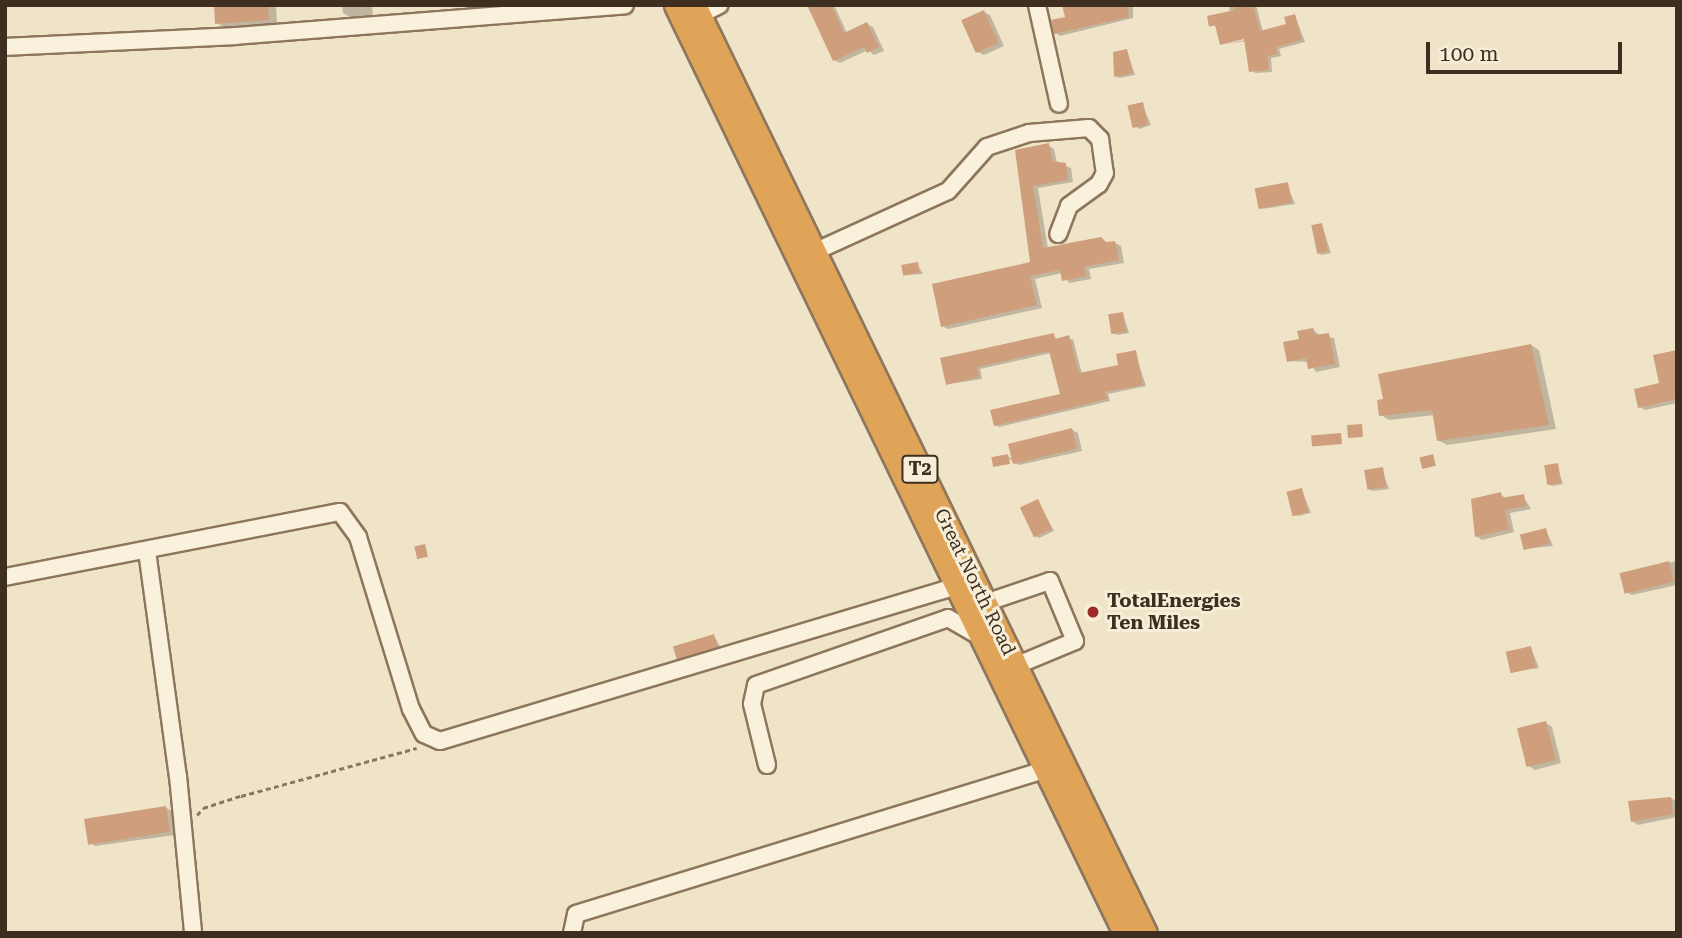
<!DOCTYPE html>
<html>
<head>
<meta charset="utf-8">
<style>
	body { margin:0 }
	#map { position:relative; width:1682px; height:938px; overflow:hidden; background:#f0e4c8; font-family:"Roboto Serif",serif }
	div>[style] { position:absolute }
	[style*='--x'] { left:calc(var(--x)*1px); top:calc(var(--y)*1px); width:calc(var(--w)*1px); rotate:calc(var(--a)*1deg) }
	.shadow>* { inset:0; background:#0003 }
	.building>* { inset:0; background:#cf9f7d; transform-origin:0 0 }
	.path>* { height:2.5px; margin-top:-1.25px; transform-origin:0; background:repeating-linear-gradient(90deg,#8d765c 0 5px,transparent 0 8.5px) }
	.roads { filter:drop-shadow(2px 0 #8d765c) drop-shadow(-2px 0 #8d765c) drop-shadow(0 2px #8d765c) drop-shadow(0 -2px #8d765c) }
	.minor>* { height:16px; margin:-8px; padding:0 8px; transform-origin:8px; border-radius:8px; background:#faf1dc }
	.highway>* { height:23px; margin:-11.5px; padding:0 11.5px; transform-origin:11.5px; border-radius:11.5px; background:#e0a458 }
	.dots>* { width:19px; height:19px; translate:-50% -50%; box-sizing:border-box; border:4px solid #f7eed8; border-radius:50% }
	span { translate:-50% -50%; white-space:nowrap; text-align:center; line-height:1.15; -webkit-text-stroke:6px #f7eed8; paint-order:stroke }
	.shield-label span { padding:2px 5px; background:#f7eed8; border:2px solid; border-radius:5px; -webkit-text-stroke-width:0 }
	.shield-label { font-size:18px; color:#3d2e20; font-weight:700 }
	.street-label { font-size:19px; color:#3d2e20 }
	.poi-label { font-size:19px; color:#3d2e20; font-weight:700 }
	.left { translate:0 -50%; text-align:left }
	.frame { position:absolute; inset:0; border:7px solid #3d2e20; pointer-events:none }
	.scale { position:absolute; left:1426px; top:42px; width:196px; height:32px; box-sizing:border-box; border:4px solid #3d2e20; border-top:0; padding-left:9px; font-size:21px; line-height:24px; white-space:nowrap; color:#3d2e20; -webkit-text-stroke:5px #f7eed8; paint-order:stroke }
</style>
</head>
<body>
<div id="map">
	<div class="shadow">
		<div style="clip-path:polygon(216px 5px,276px 5px,277px 24px,226px 28px,217px 23px)"></div>
		<div style="clip-path:polygon(342px 5px,372px 5px,373px 17px,351px 18px,343px 13px)"></div>
		<div style="clip-path:polygon(809px 5px,834px 5px,847px 33px,867px 24px,873px 27px,884px 51px,874px 55px,868px 50px,840px 63px,834px 60px)"></div>
		<div style="clip-path:polygon(1064px 5px,1133px 5px,1133px 18px,1060px 36px,1056px 33px,1067px 18px)"></div>
		<div style="clip-path:polygon(1229px 5px,1256px 5px,1263px 32px,1288px 25px,1295px 16px,1305px 42px,1279px 49px,1281px 56px,1271px 58px,1272px 72px,1255px 73px,1246px 41px,1224px 45px,1253px 38px,1211px 25px,1230px 13px)"></div>
		<div style="clip-path:polygon(984px 12px,990px 15px,1004px 46px,984px 55px,978px 52px)"></div>
		<div style="clip-path:polygon(1127px 51px,1135px 75px,1119px 78px,1116px 76px)"></div>
		<div style="clip-path:polygon(1142px 104px,1151px 125px,1139px 129px,1136px 126px)"></div>
		<div style="clip-path:polygon(1048px 145px,1054px 149px,1057px 163px,1071px 168px,1073px 182px,1038px 188px,1048px 249px,1115px 243px,1121px 246px,1124px 263px,1089px 269px,1091px 279px,1069px 283px,1062px 273px,1035px 279px,1042px 308px,948px 329px,942px 326px,1032px 263px,1017px 152px)"></div>
		<div style="clip-path:polygon(1287px 184px,1295px 204px,1261px 209px)"></div>
		<div style="clip-path:polygon(1322px 225px,1331px 253px,1322px 255px,1318px 253px)"></div>
		<div style="clip-path:polygon(917px 264px,923px 274px,904px 275px)"></div>
		<div style="clip-path:polygon(1123px 314px,1129px 333px,1117px 335px,1113px 333px)"></div>
		<div style="clip-path:polygon(1313px 329px,1320px 336px,1334px 338px,1340px 367px,1316px 372px,1309px 362px,1288px 361px)"></div>
		<div style="clip-path:polygon(1053px 335px,1058px 340px,1073px 339px,1082px 374px,1120px 366px,1135px 352px,1146px 386px,1108px 394px,1110px 401px,999px 427px,995px 425px,1062px 395px,1051px 353px,980px 369px,982px 379px,948px 384px,942px 360px)"></div>
		<div style="clip-path:polygon(1531px 345px,1539px 350px,1556px 429px,1447px 445px,1438px 440px,1435px 415px,1389px 420px,1381px 415px)"></div>
		<div style="clip-path:polygon(1677px 352px,1677px 403px,1645px 410px,1640px 407px,1662px 385px)"></div>
		<div style="clip-path:polygon(1072px 430px,1078px 433px,1082px 451px,1019px 465px,1009px 459px,1010px 464px,995px 466px,1007px 456px,1013px 459px)"></div>
		<div style="clip-path:polygon(1557px 465px,1563px 484px,1552px 486px,1548px 484px)"></div>
		<div style="clip-path:polygon(1382px 469px,1389px 489px,1372px 491px,1369px 489px)"></div>
		<div style="clip-path:polygon(1302px 490px,1311px 513px,1298px 516px,1294px 514px)"></div>
		<div style="clip-path:polygon(1500px 494px,1507px 499px,1523px 496px,1531px 509px,1510px 513px,1514px 532px,1482px 540px,1476px 536px)"></div>
		<div style="clip-path:polygon(1038px 501px,1054px 531px,1039px 538px,1035px 536px)"></div>
		<div style="clip-path:polygon(1546px 530px,1553px 546px,1524px 549px)"></div>
		<div style="clip-path:polygon(1677px 561px,1677px 585px,1632px 595px,1625px 591px,1622px 573px)"></div>
		<div style="clip-path:polygon(714px 636px,721px 648px,679px 658px)"></div>
		<div style="clip-path:polygon(1531px 648px,1539px 668px,1513px 672px)"></div>
		<div style="clip-path:polygon(1546px 723px,1552px 727px,1561px 763px,1535px 770px,1529px 766px)"></div>
		<div style="clip-path:polygon(1671px 798px,1677px 802px,1677px 817px,1638px 825px,1632px 821px)"></div>
		<div style="clip-path:polygon(166px 808px,172px 811px,175px 835px,95px 846px,89px 842px)"></div>
	</div>
	<div class="building">
		<div style="clip-path:polygon(214px 5px,268px 5px,269px 20px,215px 24px)"></div>
		<div style="clip-path:polygon(807px 5px,831px 5px,844px 33px,867px 22px,879px 47px,867px 53px,864px 47px,833px 61px)"></div>
		<div style="clip-path:polygon(1062px 5px,1127px 5px,1129px 17px,1054px 34px,1051px 20px,1065px 17px)"></div>
		<div style="clip-path:polygon(1234px 5px,1253px 5px,1260px 31px,1286px 24px,1284px 17px,1295px 14px,1302px 40px,1276px 47px,1277px 54px,1267px 56px,1269px 70px,1249px 72px,1244px 39px,1220px 45px,1215px 25px,1209px 27px,1207px 16px,1235px 10px)"></div>
		<div style="left:984px;top:10px;width:36px;height:25px;rotate:66deg"></div>
		<div style="clip-path:polygon(1127px 49px,1133px 73px,1114px 77px,1113px 52px)"></div>
		<div style="left:1143px;top:102px;width:23px;height:16px;rotate:77deg"></div>
		<div style="clip-path:polygon(1049px 143px,1052px 161px,1066px 163px,1068px 180px,1033px 186px,1043px 248px,1101px 237px,1106px 242px,1115px 241px,1119px 260px,1084px 267px,1086px 276px,1062px 281px,1060px 270px,1030px 276px,1037px 305px,941px 327px,932px 284px,1030px 262px,1015px 150px)"></div>
		<div style="left:1288px;top:182px;width:21px;height:34px;rotate:79deg"></div>
		<div style="left:1322px;top:223px;width:29px;height:11px;rotate:78deg"></div>
		<div style="left:918px;top:262px;width:11px;height:17px;rotate:80deg"></div>
		<div style="left:1123px;top:312px;width:20px;height:15px;rotate:81deg"></div>
		<div style="clip-path:polygon(1313px 328px,1315px 335px,1329px 333px,1335px 364px,1308px 369px,1306px 358px,1287px 362px,1283px 342px,1299px 339px,1297px 331px)"></div>
		<div style="clip-path:polygon(1054px 333px,1055px 339px,1069px 335px,1079px 373px,1118px 365px,1116px 354px,1136px 350px,1143px 385px,1105px 392px,1107px 399px,994px 426px,990px 410px,1060px 394px,1049px 351px,977px 367px,979px 377px,946px 385px,940px 358px)"></div>
		<div style="clip-path:polygon(1531px 344px,1549px 425px,1437px 441px,1432px 410px,1379px 416px,1377px 400px,1383px 399px,1378px 374px)"></div>
		<div style="clip-path:polygon(1677px 350px,1677px 399px,1638px 408px,1634px 389px,1659px 383px,1653px 355px)"></div>
		<div style="left:1362px;top:424px;width:13px;height:15px;rotate:86deg"></div>
		<div style="left:1072px;top:428px;width:21px;height:66px;rotate:76deg"></div>
		<div style="left:1341px;top:433px;width:11px;height:30px;rotate:85deg"></div>
		<div style="left:1008px;top:454px;width:10px;height:17px;rotate:79deg"></div>
		<div style="left:1433px;top:454px;width:12px;height:14px;rotate:76deg"></div>
		<div style="left:1558px;top:463px;width:20px;height:14px;rotate:81deg"></div>
		<div style="left:1383px;top:467px;width:20px;height:19px;rotate:81deg"></div>
		<div style="left:1302px;top:488px;width:25px;height:16px;rotate:76deg"></div>
		<div style="clip-path:polygon(1501px 492px,1502px 498px,1524px 494px,1526px 506px,1505px 510px,1509px 529px,1475px 537px,1471px 499px)"></div>
		<div style="left:1038px;top:499px;width:33px;height:20px;rotate:65deg"></div>
		<div style="left:1546px;top:528px;width:16px;height:27px;rotate:76deg"></div>
		<div style="left:425px;top:544px;width:13px;height:11px;rotate:77deg"></div>
		<div style="left:1669px;top:561px;width:21px;height:51px;rotate:76deg"></div>
		<div style="left:714px;top:634px;width:14px;height:43px;rotate:73deg"></div>
		<div style="left:1531px;top:646px;width:22px;height:26px;rotate:77deg"></div>
		<div style="left:1546px;top:721px;width:40px;height:30px;rotate:76deg"></div>
		<div style="clip-path:polygon(1671px 797px,1673px 814px,1631px 822px,1628px 801px)"></div>
		<div style="left:166px;top:806px;width:26px;height:83px;rotate:81deg"></div>
	</div>
	<div class="path">
		<div style="--x:197;--y:815;--w:9;--a:-49"></div>
		<div style="--x:203;--y:808;--w:40;--a:-18"></div>
		<div style="--x:241;--y:796;--w:182;--a:-15.3"></div>
	</div>
	<div class="roads">
		<div class="minor">
			<div style="--x:1037;--y:5;--w:101;--a:77.5"></div>
			<div style="--x:690;--y:20;--w:33;--a:-27"></div>
			<div style="--x:5;--y:47;--w:230;--a:-2.7"></div>
			<div style="--x:235;--y:36;--w:391;--a:-4.5"></div>
			<div style="--x:814;--y:252;--w:147;--a:-24.5"></div>
			<div style="--x:948;--y:191;--w:59;--a:-48.4"></div>
			<div style="--x:987;--y:147;--w:44;--a:-18.4"></div>
			<div style="--x:1029;--y:133;--w:60;--a:-4.8"></div>
			<div style="--x:1089;--y:128;--w:16;--a:45"></div>
			<div style="--x:1100;--y:139;--w:34;--a:82"></div>
			<div style="--x:1105;--y:173;--w:13;--a:119"></div>
			<div style="--x:1099;--y:184;--w:37;--a:144"></div>
			<div style="--x:1069;--y:206;--w:30;--a:111"></div>
			<div style="--x:147;--y:551;--w:227;--a:82.2"></div>
			<div style="--x:178;--y:776;--w:158;--a:84.5"></div>
			<div style="--x:5;--y:577;--w:341;--a:-11"></div>
			<div style="--x:340;--y:512;--w:31;--a:54"></div>
			<div style="--x:358;--y:537;--w:180;--a:72.9"></div>
			<div style="--x:411;--y:709;--w:28;--a:63"></div>
			<div style="--x:424;--y:734;--w:17;--a:24"></div>
			<div style="--x:440;--y:741;--w:540;--a:-16.69"></div>
			<div style="--x:976;--y:606;--w:78;--a:-18.7"></div>
			<div style="--x:1050;--y:581;--w:65;--a:67.4"></div>
			<div style="--x:1075;--y:641;--w:73;--a:157.3"></div>
			<div style="--x:767;--y:765;--w:63;--a:-103.8"></div>
			<div style="--x:752;--y:704;--w:19;--a:-78"></div>
			<div style="--x:756;--y:685;--w:203;--a:-19.2"></div>
			<div style="--x:948;--y:618;--w:38;--a:30"></div>
			<div style="--x:572;--y:933;--w:19;--a:-78"></div>
			<div style="--x:576;--y:914;--w:492;--a:-17.1"></div>
		</div>
		<div class="highway">
			<div style="--x:676;--y:5;--w:1031;--a:64.18"></div>
			<div style="--x:694;--y:5;--w:1032;--a:64.08"></div>
		</div>
	</div>
	<div class="dots">
		<div style="left:1093px;top:612px;background:#9e2a2b"></div>
	</div>
	<div class="shield-label">
		<span style="left:920px;top:469px">T2</span>
	</div>
	<div class="street-label">
		<span style="left:975px;top:582px;rotate:64deg">Great North Road</span>
	</div>
	<div class="poi-label">
		<span class="left" style="left:1107px;top:612px">TotalEnergies<br>Ten Miles</span>
	</div>
	<div class="frame"></div>
	<div class="scale">100 m</div>
</div>
</body>
</html>
